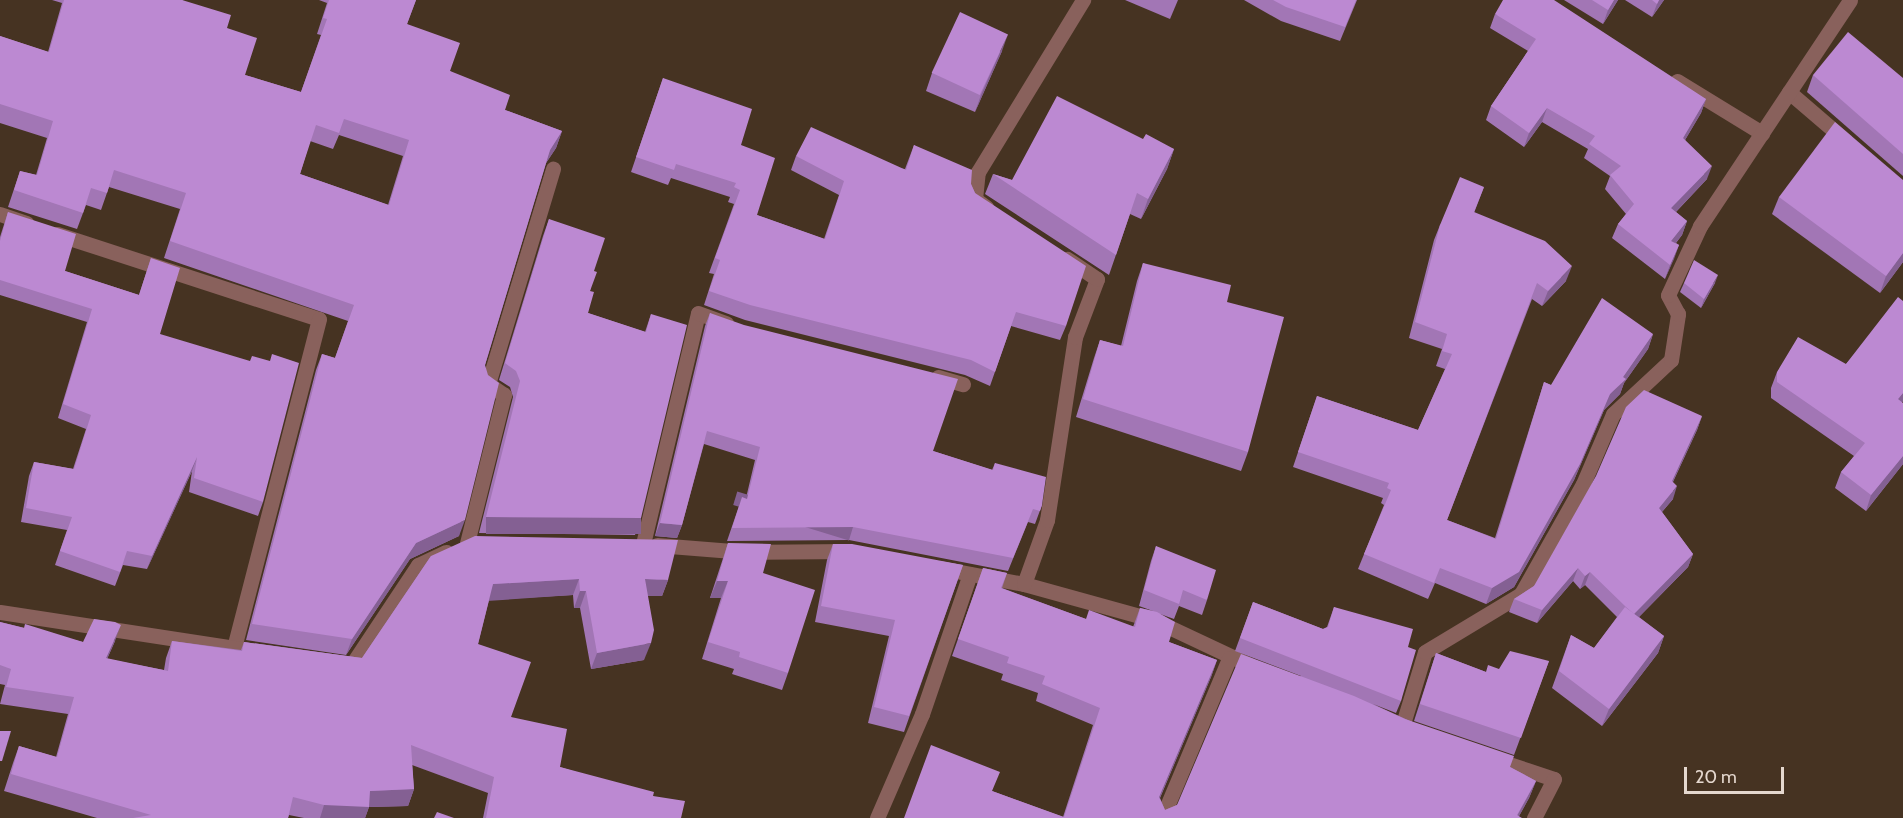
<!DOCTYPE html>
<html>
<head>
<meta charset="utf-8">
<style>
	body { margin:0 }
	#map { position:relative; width:1903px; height:818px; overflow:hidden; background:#463322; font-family:Cabin,sans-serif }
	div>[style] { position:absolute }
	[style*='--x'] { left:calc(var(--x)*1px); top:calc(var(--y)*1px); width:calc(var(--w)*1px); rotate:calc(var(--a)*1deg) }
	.street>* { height:15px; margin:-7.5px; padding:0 7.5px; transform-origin:7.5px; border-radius:7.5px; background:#89615c }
	.wall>* { inset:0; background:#a276b5 }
	.shaded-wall>* { inset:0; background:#846093; transform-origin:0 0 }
	.building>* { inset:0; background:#bc89d2; transform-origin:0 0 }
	span { translate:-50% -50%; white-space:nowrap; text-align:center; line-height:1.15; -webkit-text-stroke:6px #463322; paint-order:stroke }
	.scale { position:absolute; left:1684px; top:767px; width:100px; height:27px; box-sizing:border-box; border:3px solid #e5d8cf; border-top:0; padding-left:8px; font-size:18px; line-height:21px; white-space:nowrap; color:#e5d8cf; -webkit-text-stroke:4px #463322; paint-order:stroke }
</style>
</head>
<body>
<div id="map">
	<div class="street">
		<div style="--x:1677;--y:81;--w:100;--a:31.5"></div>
		<div style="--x:1789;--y:92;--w:75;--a:40.7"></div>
		<div style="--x:986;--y:207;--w:14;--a:-144"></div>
		<div style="--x:975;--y:199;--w:27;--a:-84"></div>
		<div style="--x:978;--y:172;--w:202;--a:-58.6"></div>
		<div style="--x:0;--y:214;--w:28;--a:19"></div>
		<div style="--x:57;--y:234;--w:275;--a:18"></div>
		<div style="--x:319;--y:319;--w:340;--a:104.5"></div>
		<div style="--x:938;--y:377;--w:26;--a:16"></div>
		<div style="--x:467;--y:543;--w:153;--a:-76"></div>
		<div style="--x:504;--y:395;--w:19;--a:-145"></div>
		<div style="--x:488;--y:384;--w:225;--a:-73.2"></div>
		<div style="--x:643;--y:544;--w:237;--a:-76.6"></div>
		<div style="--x:698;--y:313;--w:30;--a:20"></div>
		<div style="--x:657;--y:545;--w:88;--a:4.5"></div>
		<div style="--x:745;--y:552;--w:104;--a:-0.6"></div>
		<div style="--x:940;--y:568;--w:86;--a:10.8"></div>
		<div style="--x:1024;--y:584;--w:135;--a:15.5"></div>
		<div style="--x:1154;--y:620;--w:113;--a:25.2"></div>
		<div style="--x:1024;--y:584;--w:68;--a:-70.2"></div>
		<div style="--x:1047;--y:520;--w:185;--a:-81.3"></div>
		<div style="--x:1075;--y:337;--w:62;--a:-69.2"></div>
		<div style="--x:1097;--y:279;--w:36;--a:-146"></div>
		<div style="--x:0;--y:612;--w:264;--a:8.7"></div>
		<div style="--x:341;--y:664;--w:10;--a:11"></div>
		<div style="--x:351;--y:666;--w:121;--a:-56.4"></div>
		<div style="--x:418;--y:565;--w:31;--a:-25"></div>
		<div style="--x:1402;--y:727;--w:78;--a:-73"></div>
		<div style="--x:1425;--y:652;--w:112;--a:-31.1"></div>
		<div style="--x:1521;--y:594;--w:126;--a:-60.6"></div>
		<div style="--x:1583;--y:484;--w:76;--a:-66.8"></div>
		<div style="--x:1613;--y:414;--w:79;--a:-43"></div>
		<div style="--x:1671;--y:360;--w:47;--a:-81.3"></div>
		<div style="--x:1678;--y:314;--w:21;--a:-118"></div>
		<div style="--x:1668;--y:295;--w:76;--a:-65.1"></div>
		<div style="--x:1700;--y:226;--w:271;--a:-56.4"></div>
		<div style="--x:1491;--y:758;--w:66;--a:18.4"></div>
		<div style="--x:1554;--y:779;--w:44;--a:117.1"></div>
		<div style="--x:877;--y:818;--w:113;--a:-66.6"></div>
		<div style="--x:922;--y:714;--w:148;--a:-71.1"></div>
		<div style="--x:1162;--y:818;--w:173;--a:-67.2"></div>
	</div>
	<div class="wall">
		<div style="clip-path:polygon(evenodd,52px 0,182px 0,227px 28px,245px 75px,301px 92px,321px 35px,317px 34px,327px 3px,319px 0,416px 0,407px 24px,450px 71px,505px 110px,562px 131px,556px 148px,546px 163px,485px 365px,459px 536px,410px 559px,346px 655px,246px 640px,316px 370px,322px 354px,335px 358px,348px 321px,164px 258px,180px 209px,109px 187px,101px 210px,86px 205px,77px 229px,8px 207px,20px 171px,36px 175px,47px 138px,0 123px,0 36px,48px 52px,62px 3px,52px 0,339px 135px,403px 156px,388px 205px,300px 174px,310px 141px,333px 149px,339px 135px)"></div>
		<div style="clip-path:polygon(1125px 0,1178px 0,1170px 19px)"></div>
		<div style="clip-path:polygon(1244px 0,1357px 0,1340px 41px,1281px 21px)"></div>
		<div style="clip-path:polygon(1564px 0,1618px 0,1603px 24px)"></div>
		<div style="clip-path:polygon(1625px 0,1664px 0,1652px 17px)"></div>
		<div style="clip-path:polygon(1495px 14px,1706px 99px,1701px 113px,1685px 140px,1707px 179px,1676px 212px,1687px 221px,1682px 235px,1676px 243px,1679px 245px,1665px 279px,1612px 238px,1618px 224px,1626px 214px,1605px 189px,1610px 176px,1584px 158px,1588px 149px,1542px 122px,1524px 147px,1486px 120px,1491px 106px,1528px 51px,1490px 28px)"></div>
		<div style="clip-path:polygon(1002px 51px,975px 112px,926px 91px,932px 73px)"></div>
		<div style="clip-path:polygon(1813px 75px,1903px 78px,1903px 176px,1807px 92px)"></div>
		<div style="clip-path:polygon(663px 78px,741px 145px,757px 215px,824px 239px,839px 195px,791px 170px,796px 156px,905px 169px,914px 145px,971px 184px,975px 193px,1066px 326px,1060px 340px,1011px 326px,990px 386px,965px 375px,745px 320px,704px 305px,714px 274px,709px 273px,734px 204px,728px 202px,730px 197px,671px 178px,668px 185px,631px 172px)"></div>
		<div style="clip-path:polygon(1143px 139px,1174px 149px,1167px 169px,1141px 219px,1130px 214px,1109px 275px,985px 194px,993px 174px,1012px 180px)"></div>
		<div style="clip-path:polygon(1903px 180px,1903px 262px,1880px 293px,1772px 214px,1779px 197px)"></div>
		<div style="clip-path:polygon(1484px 187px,1474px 213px,1566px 281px,1542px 306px,1532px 299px,1447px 520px,1495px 538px,1544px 382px,1551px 385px,1653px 334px,1648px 349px,1624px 383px,1620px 394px,1604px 410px,1574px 480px,1514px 587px,1486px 604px,1435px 583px,1428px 599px,1358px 569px,1384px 505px,1381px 503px,1383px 498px,1293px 467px,1317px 396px,1418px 430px,1445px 369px,1436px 366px,1442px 349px,1409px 338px,1434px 240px,1440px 225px)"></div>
		<div style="clip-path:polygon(8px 212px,65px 271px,139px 295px,151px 258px,160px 334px,263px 502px,258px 516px,189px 492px,192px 471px,147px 569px,123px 565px,115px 586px,55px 565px,67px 530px,21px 522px,29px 476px,34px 462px,73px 469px,86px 429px,58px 418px,87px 322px,0 295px,0 237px)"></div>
		<div style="clip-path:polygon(549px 219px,594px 271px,590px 291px,588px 313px,645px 332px,651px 314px,641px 518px,635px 535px,479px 533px,513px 397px,510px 387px,499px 380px,543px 236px)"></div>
		<div style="clip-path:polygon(1143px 263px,1227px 302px,1248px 452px,1241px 471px,1076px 417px,1094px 358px,1100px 340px,1121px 346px,1137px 281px)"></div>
		<div style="clip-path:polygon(1684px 283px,1715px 283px,1701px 308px,1680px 292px)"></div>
		<div style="clip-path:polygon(1903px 301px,1903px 401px,1902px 402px,1903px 464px,1866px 511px,1835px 488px,1841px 472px,1854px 456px,1771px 398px,1771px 388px,1777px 372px,1846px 364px)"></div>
		<div style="clip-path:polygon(710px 313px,933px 451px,992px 470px,995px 463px,1042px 505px,1035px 524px,1028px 522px,1008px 571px,849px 540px,727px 541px,742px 497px,746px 498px,755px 460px,704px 444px,682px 525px,677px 538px,655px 536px,705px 326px)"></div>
		<div style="clip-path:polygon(1702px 416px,1697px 430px,1673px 482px,1673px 499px,1662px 512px,1693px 554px,1688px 567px,1639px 617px,1664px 636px,1658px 653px,1602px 726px,1552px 688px,1571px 635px,1594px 648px,1617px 617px,1585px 585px,1580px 589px,1573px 581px,1537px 623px,1509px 612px,1514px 599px,1534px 586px)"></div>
		<div style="clip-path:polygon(728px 543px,763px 573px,788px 673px,782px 690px,732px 674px,734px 669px,702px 659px,721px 598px,710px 598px)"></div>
		<div style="clip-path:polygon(833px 544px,963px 565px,904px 732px,868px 723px,889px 636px,815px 622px,827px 560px)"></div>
		<div style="clip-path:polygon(1156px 546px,1207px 600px,1202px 615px,1179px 606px,1174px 619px,1160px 614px,1169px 642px,1217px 660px,1211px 677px,1160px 798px,1165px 810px,1177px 805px,1301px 676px,1235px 651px,1253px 602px,1323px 629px,1327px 627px,1334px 607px,1408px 647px,1401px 701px,1396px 713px,1373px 704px,1510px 767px,1536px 781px,1529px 798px,1519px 816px,904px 818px,992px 791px,1063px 817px,1093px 725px,1036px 701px,1038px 693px,1001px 680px,1003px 674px,952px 656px,983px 568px,1007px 573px,1002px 588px,1086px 619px,1133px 627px,1140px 608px,1153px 611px,1139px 606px,1151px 561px)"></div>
		<div style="clip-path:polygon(431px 556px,668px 580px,662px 596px,648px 596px,644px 660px,591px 669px,580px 608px,574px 608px,573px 595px,489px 600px,478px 644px,511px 717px,560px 767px,653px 796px,681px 818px,483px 818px,488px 793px,412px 765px,414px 789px,408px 806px,369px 807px,365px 818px,304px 818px,289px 815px,288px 818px,97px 818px,4px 791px,13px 763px,19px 746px,56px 757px,68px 714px,0 704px,5px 685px,0 684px,0 622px,83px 642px,115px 641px,107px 659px,164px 670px,166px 658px,172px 641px,241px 650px,244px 642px,362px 658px)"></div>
		<div style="clip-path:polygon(1436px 653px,1486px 672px,1549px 661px,1514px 755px,1414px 721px)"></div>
	</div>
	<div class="shaded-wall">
		<div style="clip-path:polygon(1614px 0,1618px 0,1603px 24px,1608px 10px)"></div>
		<div style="clip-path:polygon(1659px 0,1664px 0,1652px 17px,1657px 4px)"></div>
		<div style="clip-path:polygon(1008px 34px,1002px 51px,975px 112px,981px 95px)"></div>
		<div style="clip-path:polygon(1706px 99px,1701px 113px,1678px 152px,1683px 138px)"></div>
		<div style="clip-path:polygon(1547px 108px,1542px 122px,1524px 147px,1529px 133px)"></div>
		<div style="clip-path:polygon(562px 131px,556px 148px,544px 166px,550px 150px)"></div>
		<div style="clip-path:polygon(1174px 149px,1167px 169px,1141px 219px,1148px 199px)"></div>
		<div style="clip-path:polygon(1712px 166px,1707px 179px,1666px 222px,1671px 208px)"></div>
		<div style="clip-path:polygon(1687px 221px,1682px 235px,1666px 255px,1671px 241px)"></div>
		<div style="clip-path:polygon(1679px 245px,1674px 259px,1665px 279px,1670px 265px)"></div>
		<div style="clip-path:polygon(1903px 253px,1903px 262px,1880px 293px,1886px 276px)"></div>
		<div style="clip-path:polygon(1572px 266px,1566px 281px,1542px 306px,1548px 291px)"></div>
		<div style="clip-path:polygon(1718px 275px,1715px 283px,1701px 308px,1704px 299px)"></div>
		<div style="clip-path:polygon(1653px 334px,1648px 349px,1624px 383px,1620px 394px,1604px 410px,1574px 480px,1514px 587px,1486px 604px,1492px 588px,1610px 394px,1623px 377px)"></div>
		<div style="clip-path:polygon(1903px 393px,1903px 401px,1892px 415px,1898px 399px)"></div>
		<div style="clip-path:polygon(1702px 416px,1697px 430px,1667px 494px,1672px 481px)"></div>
		<div style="clip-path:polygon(1903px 456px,1903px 464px,1866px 511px,1871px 495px)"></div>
		<div style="clip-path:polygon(197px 457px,192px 471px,147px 569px,152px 556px)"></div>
		<div style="clip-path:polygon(1677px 486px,1673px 499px,1654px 521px,1659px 508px)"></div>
		<div style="left:486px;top:517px;width:155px;height:17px"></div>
		<div style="clip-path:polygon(465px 520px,459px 536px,410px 559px,346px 655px,352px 639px,416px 543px)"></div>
		<div style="clip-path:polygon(660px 523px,682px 525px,677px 538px,655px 536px)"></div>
		<div style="left:853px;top:527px;width:14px;height:121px;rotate:107deg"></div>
		<div style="clip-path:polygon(1693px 554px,1688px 567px,1628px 628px,1633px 615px)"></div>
		<div style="clip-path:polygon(1578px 568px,1573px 581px,1537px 623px,1542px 610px)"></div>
		<div style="clip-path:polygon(1590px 572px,1585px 585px,1580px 589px,1585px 576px)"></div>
		<div style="clip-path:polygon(579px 579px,573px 595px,487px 601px,493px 584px)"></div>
		<div style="clip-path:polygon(645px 579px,668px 580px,662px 596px,638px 596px)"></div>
		<div style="clip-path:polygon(717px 581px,728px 581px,721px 598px,710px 598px)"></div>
		<div style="clip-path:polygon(580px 591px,586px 591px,580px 608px,574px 608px)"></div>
		<div style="clip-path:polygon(121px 625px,115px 641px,100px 675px,106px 658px)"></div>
		<div style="clip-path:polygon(1664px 636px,1658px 653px,1602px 726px,1609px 709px)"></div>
		<div style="clip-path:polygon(651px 643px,644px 660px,591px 669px,597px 653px)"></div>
		<div style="clip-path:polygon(1217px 660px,1211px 677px,1153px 814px,1159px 797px)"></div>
		<div style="clip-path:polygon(1536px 781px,1529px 798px,1518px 818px,1516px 818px)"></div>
		<div style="clip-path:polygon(414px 789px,408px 806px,369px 807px,365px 818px,320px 818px,324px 805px,370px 791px)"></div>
	</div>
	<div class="building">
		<div style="clip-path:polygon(evenodd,64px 0,182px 0,231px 15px,227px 28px,257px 38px,245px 75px,301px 92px,327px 19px,323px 18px,329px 0,416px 0,407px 24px,460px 43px,450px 71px,510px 95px,505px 110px,562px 131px,550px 150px,485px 365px,488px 375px,499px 383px,465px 520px,416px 543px,352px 639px,252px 624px,322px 354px,335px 358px,354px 305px,170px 241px,186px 193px,114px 170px,107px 193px,91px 188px,83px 213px,14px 190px,20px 171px,37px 175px,53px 121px,0 104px,0 36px,49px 52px,64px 0,344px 119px,409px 140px,389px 205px,300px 174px,316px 125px,339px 133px,344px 119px)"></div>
		<div style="clip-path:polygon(1273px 0,1356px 0,1345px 27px,1286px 7px)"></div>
		<div style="clip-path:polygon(1503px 0,1554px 0,1706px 99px,1683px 138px,1712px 166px,1671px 208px,1687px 221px,1671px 241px,1679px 245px,1670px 265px,1618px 224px,1634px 204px,1610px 175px,1621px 166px,1589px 144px,1595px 136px,1547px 108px,1529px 133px,1491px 106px,1536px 39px,1495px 14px)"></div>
		<div style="clip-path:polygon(1592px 0,1614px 0,1608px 10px)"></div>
		<div style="clip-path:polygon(1652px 0,1659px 0,1657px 4px)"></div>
		<div style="left:960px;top:12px;width:53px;height:67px;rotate:25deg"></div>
		<div style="clip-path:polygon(1848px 32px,1903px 78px,1903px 154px,1813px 75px)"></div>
		<div style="clip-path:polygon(663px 78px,752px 109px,741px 145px,775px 158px,757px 215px,825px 239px,844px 181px,796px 156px,811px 127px,906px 170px,914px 145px,972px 170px,971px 184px,975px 193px,1086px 266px,1066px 326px,1016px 312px,995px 372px,971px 360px,750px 305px,709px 291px,720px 260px,715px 258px,740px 190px,734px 187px,736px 183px,676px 164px,674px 170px,636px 157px)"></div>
		<div style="clip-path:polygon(1057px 96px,1143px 139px,1146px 134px,1174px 149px,1148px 199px,1137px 193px,1116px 255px,993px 174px,1012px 180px)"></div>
		<div style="clip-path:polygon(1835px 122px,1903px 180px,1903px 253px,1886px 276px,1779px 197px)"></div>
		<div style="clip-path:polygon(1460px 177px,1484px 187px,1474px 212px,1545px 241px,1572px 266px,1548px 291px,1537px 283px,1447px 520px,1496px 539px,1544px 382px,1551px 385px,1602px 298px,1653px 334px,1623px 377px,1626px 379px,1610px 394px,1580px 464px,1519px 572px,1492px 588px,1440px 568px,1434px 583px,1364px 554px,1391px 490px,1387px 488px,1389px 483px,1298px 452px,1317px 396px,1418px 430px,1452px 354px,1442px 351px,1447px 334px,1415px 322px,1440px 225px)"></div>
		<div style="clip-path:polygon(8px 212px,76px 234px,65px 271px,139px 295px,151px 258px,180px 268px,160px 334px,250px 361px,252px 356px,270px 361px,272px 354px,299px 363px,263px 502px,194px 478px,197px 457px,152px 556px,127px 551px,120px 572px,60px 551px,72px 517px,26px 508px,34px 462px,74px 469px,91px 415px,63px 404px,92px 309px,0 280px,0 241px)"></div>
		<div style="clip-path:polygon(549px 219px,605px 238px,594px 271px,597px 272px,590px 291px,594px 292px,588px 313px,646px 332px,651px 314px,687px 325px,641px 518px,486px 517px,520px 381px,516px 371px,505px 363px)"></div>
		<div style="clip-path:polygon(1694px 260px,1718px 275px,1704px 299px,1684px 283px)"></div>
		<div style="clip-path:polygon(1143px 263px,1231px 285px,1227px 302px,1284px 317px,1248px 452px,1083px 399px,1100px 340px,1123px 346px)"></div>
		<div style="clip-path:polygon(1898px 297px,1903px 301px,1903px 393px,1898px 399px,1903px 403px,1903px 456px,1871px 495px,1841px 472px,1865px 443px,1777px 382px,1777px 372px,1798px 337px,1846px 364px)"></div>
		<div style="clip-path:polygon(710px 313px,744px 325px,958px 379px,933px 451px,993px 470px,995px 463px,1046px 477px,1042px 505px,1040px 511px,1033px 509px,1013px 558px,853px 527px,732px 528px,742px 497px,747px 499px,760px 447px,707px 431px,682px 525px,660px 523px)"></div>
		<div style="clip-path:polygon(1644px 390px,1702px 416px,1672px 481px,1677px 486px,1659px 508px,1693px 554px,1634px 614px,1626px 607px,1590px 572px,1585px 576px,1578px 568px,1542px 610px,1514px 599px,1534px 586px,1596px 476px,1626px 407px)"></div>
		<div style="clip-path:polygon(475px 536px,678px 540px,668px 580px,645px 579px,654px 630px,651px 643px,597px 653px,586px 591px,580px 591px,579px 579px,493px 584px,478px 644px,531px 662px,511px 717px,567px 729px,560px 767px,654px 792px,653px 796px,685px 801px,681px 818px,486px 818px,494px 777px,411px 745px,414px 789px,370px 791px,369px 807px,324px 805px,293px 797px,288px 818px,133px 818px,151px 815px,11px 774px,19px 746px,57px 757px,74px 697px,6px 687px,11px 669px,0 665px,0 622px,24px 628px,25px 624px,83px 642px,94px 619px,115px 622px,121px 625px,106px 658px,168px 671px,172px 641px,242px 651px,244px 642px,362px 658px,431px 556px)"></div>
		<div style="clip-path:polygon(728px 543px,771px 544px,763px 573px,815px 590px,788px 673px,739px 657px,740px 652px,708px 642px,728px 581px,717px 581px)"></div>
		<div style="clip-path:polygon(833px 544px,852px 544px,963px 565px,909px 716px,874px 707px,895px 620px,821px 606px)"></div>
		<div style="clip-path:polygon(1156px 546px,1216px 570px,1207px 600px,1183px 590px,1179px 604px,1144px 590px)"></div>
		<div style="clip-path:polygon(983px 568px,1007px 573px,1001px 588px,1086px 619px,1089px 610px,1135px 627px,1140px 608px,1157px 612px,1175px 622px,1169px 642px,1217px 660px,1159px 797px,1165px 810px,1177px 805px,1241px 654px,1354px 696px,1405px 719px,1514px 756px,1510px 767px,1536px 781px,1517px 815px,1522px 818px,904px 818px,931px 745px,1000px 772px,992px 791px,1064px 817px,1100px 708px,1042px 684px,1045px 676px,1007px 663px,1009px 657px,958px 639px)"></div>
		<div style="clip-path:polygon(1253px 602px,1323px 629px,1328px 627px,1334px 607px,1413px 629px,1408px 647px,1416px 650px,1401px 701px,1240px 638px)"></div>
		<div style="clip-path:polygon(1625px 607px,1664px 636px,1609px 709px,1559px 671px,1571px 635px,1594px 648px)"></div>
		<div style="clip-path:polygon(1510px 651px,1549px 661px,1521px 738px,1420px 704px,1436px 653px,1486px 672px,1488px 665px,1499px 669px)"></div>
		<div style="clip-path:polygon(0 731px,11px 731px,2px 761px,0 761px)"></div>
		<div style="clip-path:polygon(437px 812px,454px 818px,434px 818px)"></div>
	</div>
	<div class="scale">20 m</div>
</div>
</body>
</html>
